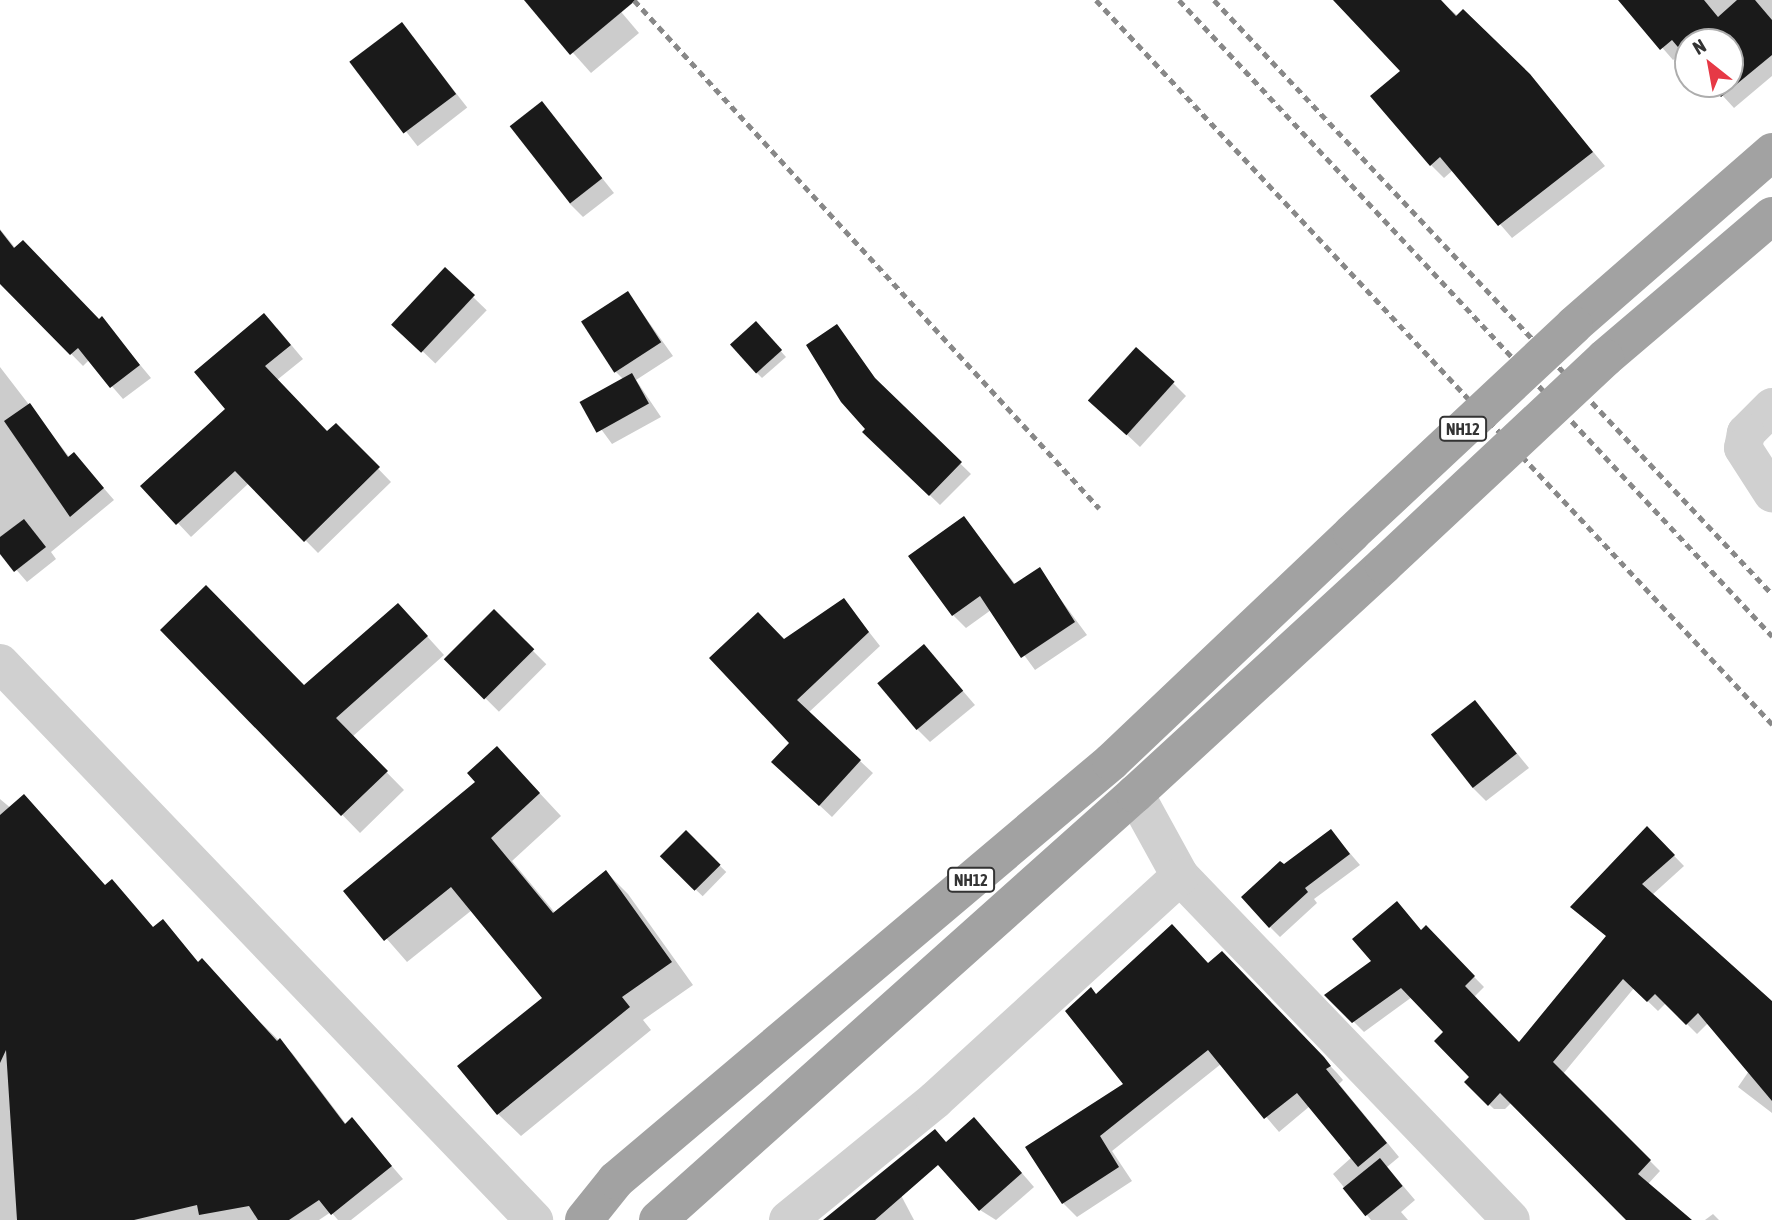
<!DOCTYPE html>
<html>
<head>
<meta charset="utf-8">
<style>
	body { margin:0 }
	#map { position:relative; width:1772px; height:1220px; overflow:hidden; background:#fff; font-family:"Asap Condensed",sans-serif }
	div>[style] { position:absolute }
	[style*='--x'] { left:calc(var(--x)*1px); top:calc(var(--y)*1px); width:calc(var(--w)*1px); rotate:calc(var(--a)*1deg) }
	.shadow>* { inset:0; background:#0003; transform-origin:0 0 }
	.building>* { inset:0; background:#1a1a1a; transform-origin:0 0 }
	.minor>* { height:38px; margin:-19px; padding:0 19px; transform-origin:19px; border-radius:19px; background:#d0d0d0 }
	.trunk>* { height:38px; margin:-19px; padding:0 19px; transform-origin:19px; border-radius:19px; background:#a2a2a2 }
	.rail>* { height:5px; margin-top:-2.5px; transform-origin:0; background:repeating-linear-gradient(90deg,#888 0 7px,transparent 0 12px) }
	.trunk-bridge>* { height:38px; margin:-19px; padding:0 19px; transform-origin:19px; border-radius:19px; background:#a2a2a2 }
	span { translate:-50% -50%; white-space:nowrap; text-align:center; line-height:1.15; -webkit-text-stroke:7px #fff; paint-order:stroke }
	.shield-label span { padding:2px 5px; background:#fff; border:2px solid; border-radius:5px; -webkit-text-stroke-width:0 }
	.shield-label { font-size:16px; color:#333; font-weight:700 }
	.north { position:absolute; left:1674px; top:28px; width:70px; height:70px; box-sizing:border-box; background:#fff; border:2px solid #adadad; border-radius:50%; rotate:329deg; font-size:19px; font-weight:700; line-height:28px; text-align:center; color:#333 }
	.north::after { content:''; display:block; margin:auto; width:24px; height:32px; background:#e63946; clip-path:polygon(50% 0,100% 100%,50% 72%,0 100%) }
</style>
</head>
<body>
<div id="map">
	<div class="shadow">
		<div style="clip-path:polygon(526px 0,611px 0,639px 33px,591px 73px)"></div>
		<div style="clip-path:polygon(1354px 0,1439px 0,1529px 75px,1605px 166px,1512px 238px,1453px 170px,1444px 178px,1431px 165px,1372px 97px,1402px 71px)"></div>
		<div style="clip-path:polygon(1621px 0,1772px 0,1772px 76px,1734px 108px,1712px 84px,1730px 84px,1730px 42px,1688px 42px,1688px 56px,1684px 52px,1673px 60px)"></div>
		<div style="left:402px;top:24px;width:106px;height:63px;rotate:52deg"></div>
		<div style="clip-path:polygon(542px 103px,614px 193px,583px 217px,570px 204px)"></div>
		<div style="clip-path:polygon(0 229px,16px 249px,99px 321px,102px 319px,151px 378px,123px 399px,89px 360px,83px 366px,0 281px)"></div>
		<div style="left:445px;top:270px;width:58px;height:74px;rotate:44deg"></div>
		<div style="clip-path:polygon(628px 293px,673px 356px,636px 380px,661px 417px,612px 444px,582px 403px,624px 380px,616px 372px)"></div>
		<div style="clip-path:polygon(836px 326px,884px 390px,971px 474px,940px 505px,864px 432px,868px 429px)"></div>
		<div style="clip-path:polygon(277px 328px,303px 359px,277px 380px,328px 434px,336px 425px,391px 482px,318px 553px,249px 483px,191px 537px,143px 486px,227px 409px)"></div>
		<div style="clip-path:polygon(762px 330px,786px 357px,762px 378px,756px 372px)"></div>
		<div style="clip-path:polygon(0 367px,70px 458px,74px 454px,114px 500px,51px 552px,56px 559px,27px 582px,0 551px)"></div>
		<div style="clip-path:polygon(1173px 383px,1186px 396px,1140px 447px,1103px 412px)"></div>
		<div style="clip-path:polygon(963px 518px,1016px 585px,1039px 570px,1087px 635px,1035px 670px,991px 610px,966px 628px,953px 615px)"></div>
		<div style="clip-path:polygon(844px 600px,880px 646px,808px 713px,873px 773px,832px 817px,786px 774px,791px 743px,784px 641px)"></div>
		<div style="left:494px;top:612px;width:74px;height:67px;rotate:45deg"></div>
		<div style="clip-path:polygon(415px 623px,444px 655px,352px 737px,404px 790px,360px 833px,163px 630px,304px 688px)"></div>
		<div style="clip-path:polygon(924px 646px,975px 705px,930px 742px,917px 729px)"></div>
		<div style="clip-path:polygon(1475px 702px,1529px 768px,1486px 801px,1473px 788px)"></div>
		<div style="clip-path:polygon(519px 771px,561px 816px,512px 861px,556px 914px,606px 872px,628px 894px,693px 985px,643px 1020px,651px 1030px,521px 1136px,498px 1114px,544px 998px,472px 910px,407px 962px,345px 891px)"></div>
		<div style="clip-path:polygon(0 799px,154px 929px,163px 921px,199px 963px,292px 1053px,346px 1124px,352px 1120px,403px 1179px,351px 1220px,338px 1220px,331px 1212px,319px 1220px,0 1220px)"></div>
		<div style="clip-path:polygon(1647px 828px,1684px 866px,1652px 895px,1772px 1004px,1772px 1113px,1738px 1087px,1749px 1071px,1708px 1023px,1697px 1034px,1666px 1003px,1658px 1011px,1634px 988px,1563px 1074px,1660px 1171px,1648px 1184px,1666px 1220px,1628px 1220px,1511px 1103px,1505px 1109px,1494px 1109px,1466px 1082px,1472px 1077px,1446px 1032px,1412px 997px,1364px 1032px,1327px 995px,1426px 928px,1484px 987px,1474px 997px,1519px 1044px,1608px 937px)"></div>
		<div style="clip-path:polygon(1331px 831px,1360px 865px,1314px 899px,1317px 903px,1280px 937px,1270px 927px,1284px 866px)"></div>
		<div style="left:686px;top:833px;width:56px;height:34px;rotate:44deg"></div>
		<div style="clip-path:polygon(1222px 954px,1337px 1073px,1343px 1080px,1339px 1084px,1399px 1157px,1387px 1167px,1415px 1200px,1401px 1212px,1408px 1220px,1371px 1220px,1333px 1174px,1352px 1157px,1310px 1106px,1279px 1132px,1221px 1064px,1112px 1151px,1132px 1181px,1077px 1217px,1063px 1203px,1125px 1084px,1097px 996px,1208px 964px)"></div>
		<div style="clip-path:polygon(987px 1133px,1034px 1187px,996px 1220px,980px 1210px)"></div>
		<div style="clip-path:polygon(894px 1182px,914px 1220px,825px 1220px)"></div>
		<div style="clip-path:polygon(1713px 1214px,1719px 1220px,1705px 1220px)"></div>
	</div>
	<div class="building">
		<div style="clip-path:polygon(524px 0,636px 0,570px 55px)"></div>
		<div style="clip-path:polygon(1333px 0,1441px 0,1456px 16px,1463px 9px,1530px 74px,1593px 152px,1498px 226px,1440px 157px,1430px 166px,1370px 96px,1400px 71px)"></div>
		<div style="clip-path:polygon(1618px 0,1704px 0,1718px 17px,1737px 0,1755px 0,1772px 20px,1772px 55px,1721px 97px,1709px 84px,1730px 84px,1730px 42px,1688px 42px,1688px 59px,1672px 40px,1660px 50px)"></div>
		<div style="left:402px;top:22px;width:90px;height:66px;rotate:53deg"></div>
		<div style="left:542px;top:101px;width:98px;height:41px;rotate:52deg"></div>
		<div style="clip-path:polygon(0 230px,14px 248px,23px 240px,99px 319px,102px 316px,140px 365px,110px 388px,78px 348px,70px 355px,0 284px)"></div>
		<div style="left:445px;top:267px;width:41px;height:79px;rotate:43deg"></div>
		<div style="left:628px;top:291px;width:61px;height:56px;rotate:57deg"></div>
		<div style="clip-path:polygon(264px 313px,291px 345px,265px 366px,327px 431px,336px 423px,380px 467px,304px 542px,235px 471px,176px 525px,140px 486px,225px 409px,194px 372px)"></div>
		<div style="left:756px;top:321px;width:39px;height:35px;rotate:48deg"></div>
		<div style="clip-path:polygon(837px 324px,875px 378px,962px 462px,929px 496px,862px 432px,865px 429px,841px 402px,806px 345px)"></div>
		<div style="left:1136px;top:347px;width:52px;height:72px;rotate:42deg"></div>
		<div style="left:632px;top:373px;width:35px;height:60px;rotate:61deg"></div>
		<div style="clip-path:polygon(30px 403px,68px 457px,74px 452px,104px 488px,70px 517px,4px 421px)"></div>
		<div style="clip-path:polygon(964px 516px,1014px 584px,1040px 567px,1075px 622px,1021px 658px,980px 596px,952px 616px,908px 556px)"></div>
		<div style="clip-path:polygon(24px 519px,46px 547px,14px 572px,0 554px,0 537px)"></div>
		<div style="clip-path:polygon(206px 585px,304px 685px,398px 603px,428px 636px,336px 718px,388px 771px,341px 816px,160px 630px)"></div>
		<div style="clip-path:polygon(844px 598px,869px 632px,797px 700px,861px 760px,819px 806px,771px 762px,789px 743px,709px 658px,758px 612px,784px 639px)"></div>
		<div style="left:494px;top:609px;width:57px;height:71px;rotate:45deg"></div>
		<div style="left:924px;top:644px;width:61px;height:61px;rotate:50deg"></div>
		<div style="left:1475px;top:700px;width:68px;height:56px;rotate:52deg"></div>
		<div style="clip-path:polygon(497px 746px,540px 793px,491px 838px,553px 913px,606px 870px,672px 962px,622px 997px,630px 1007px,497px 1115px,457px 1066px,542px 998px,451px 887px,384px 941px,343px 891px,475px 782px,467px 773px)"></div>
		<div style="clip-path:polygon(24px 794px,105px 885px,112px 879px,153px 927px,163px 919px,198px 962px,202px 958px,277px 1041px,280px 1038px,345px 1124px,352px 1117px,392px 1166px,331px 1215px,319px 1200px,289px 1220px,258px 1220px,249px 1206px,199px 1215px,197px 1205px,134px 1220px,17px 1220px,6px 1050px,0 1063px,0 815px)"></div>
		<div style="clip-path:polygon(1647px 826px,1675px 855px,1642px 884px,1772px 1001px,1772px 1101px,1698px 1013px,1686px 1025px,1655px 994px,1647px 1002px,1623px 979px,1553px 1062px,1651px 1160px,1638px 1174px,1692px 1220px,1626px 1220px,1500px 1093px,1488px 1106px,1464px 1082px,1469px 1077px,1434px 1041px,1443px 1032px,1401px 988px,1352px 1023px,1324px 995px,1371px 961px,1352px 939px,1397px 901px,1421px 930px,1426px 925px,1475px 976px,1465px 986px,1519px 1042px,1606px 936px,1570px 907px)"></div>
		<div style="clip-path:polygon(1331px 829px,1350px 854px,1305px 888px,1308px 892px,1269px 928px,1241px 897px,1280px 861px,1284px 864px)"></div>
		<div style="left:686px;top:830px;width:49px;height:37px;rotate:45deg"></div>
		<div style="clip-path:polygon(1172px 924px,1208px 963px,1222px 951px,1324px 1057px,1331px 1066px,1326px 1069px,1387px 1143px,1358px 1167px,1297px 1093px,1264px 1119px,1208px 1050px,1100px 1136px,1119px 1167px,1062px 1204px,1025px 1147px,1123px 1084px,1065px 1011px,1091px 987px,1096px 994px)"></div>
		<div style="clip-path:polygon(974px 1117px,1022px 1173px,979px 1211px,938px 1165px,875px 1220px,823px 1220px,935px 1129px,946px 1142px)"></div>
		<div style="left:1380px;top:1158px;width:36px;height:48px;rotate:51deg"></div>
	</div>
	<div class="minor">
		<div style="--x:1772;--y:407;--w:37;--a:135"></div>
		<div style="--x:1746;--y:433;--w:15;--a:101"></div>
		<div style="--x:1743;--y:448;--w:54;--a:57.2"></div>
		<div style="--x:0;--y:663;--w:772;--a:46.21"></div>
		<div style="--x:1135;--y:794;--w:94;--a:61.2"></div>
		<div style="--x:1180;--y:876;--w:477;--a:46.1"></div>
		<div style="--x:788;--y:1220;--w:190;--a:-39.2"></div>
		<div style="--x:935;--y:1100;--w:332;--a:-42.4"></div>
	</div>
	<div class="trunk">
		<div style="--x:1574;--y:325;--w:263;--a:-41.1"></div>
		<div style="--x:1605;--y:358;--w:219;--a:-40.4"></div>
		<div style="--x:584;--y:1220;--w:51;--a:-51.3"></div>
		<div style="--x:616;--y:1180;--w:648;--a:-40.18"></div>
		<div style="--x:1111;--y:762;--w:332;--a:-43.5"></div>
		<div style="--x:658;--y:1220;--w:640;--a:-41.77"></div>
		<div style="--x:1135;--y:794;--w:338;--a:-42.6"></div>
	</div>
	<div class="rail">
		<div style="--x:634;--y:0;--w:689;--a:47.53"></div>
		<div style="--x:1096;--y:0;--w:991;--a:46.96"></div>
		<div style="--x:1179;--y:0;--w:870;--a:47"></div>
		<div style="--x:1214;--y:0;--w:815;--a:46.79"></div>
	</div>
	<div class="trunk-bridge">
		<div style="--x:1352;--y:533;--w:304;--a:-43.1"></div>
		<div style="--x:1384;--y:565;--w:303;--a:-43.1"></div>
	</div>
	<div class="shield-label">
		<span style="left:1463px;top:429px">NH12</span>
		<span style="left:971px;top:880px">NH12</span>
	</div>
	<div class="north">N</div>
</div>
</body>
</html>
